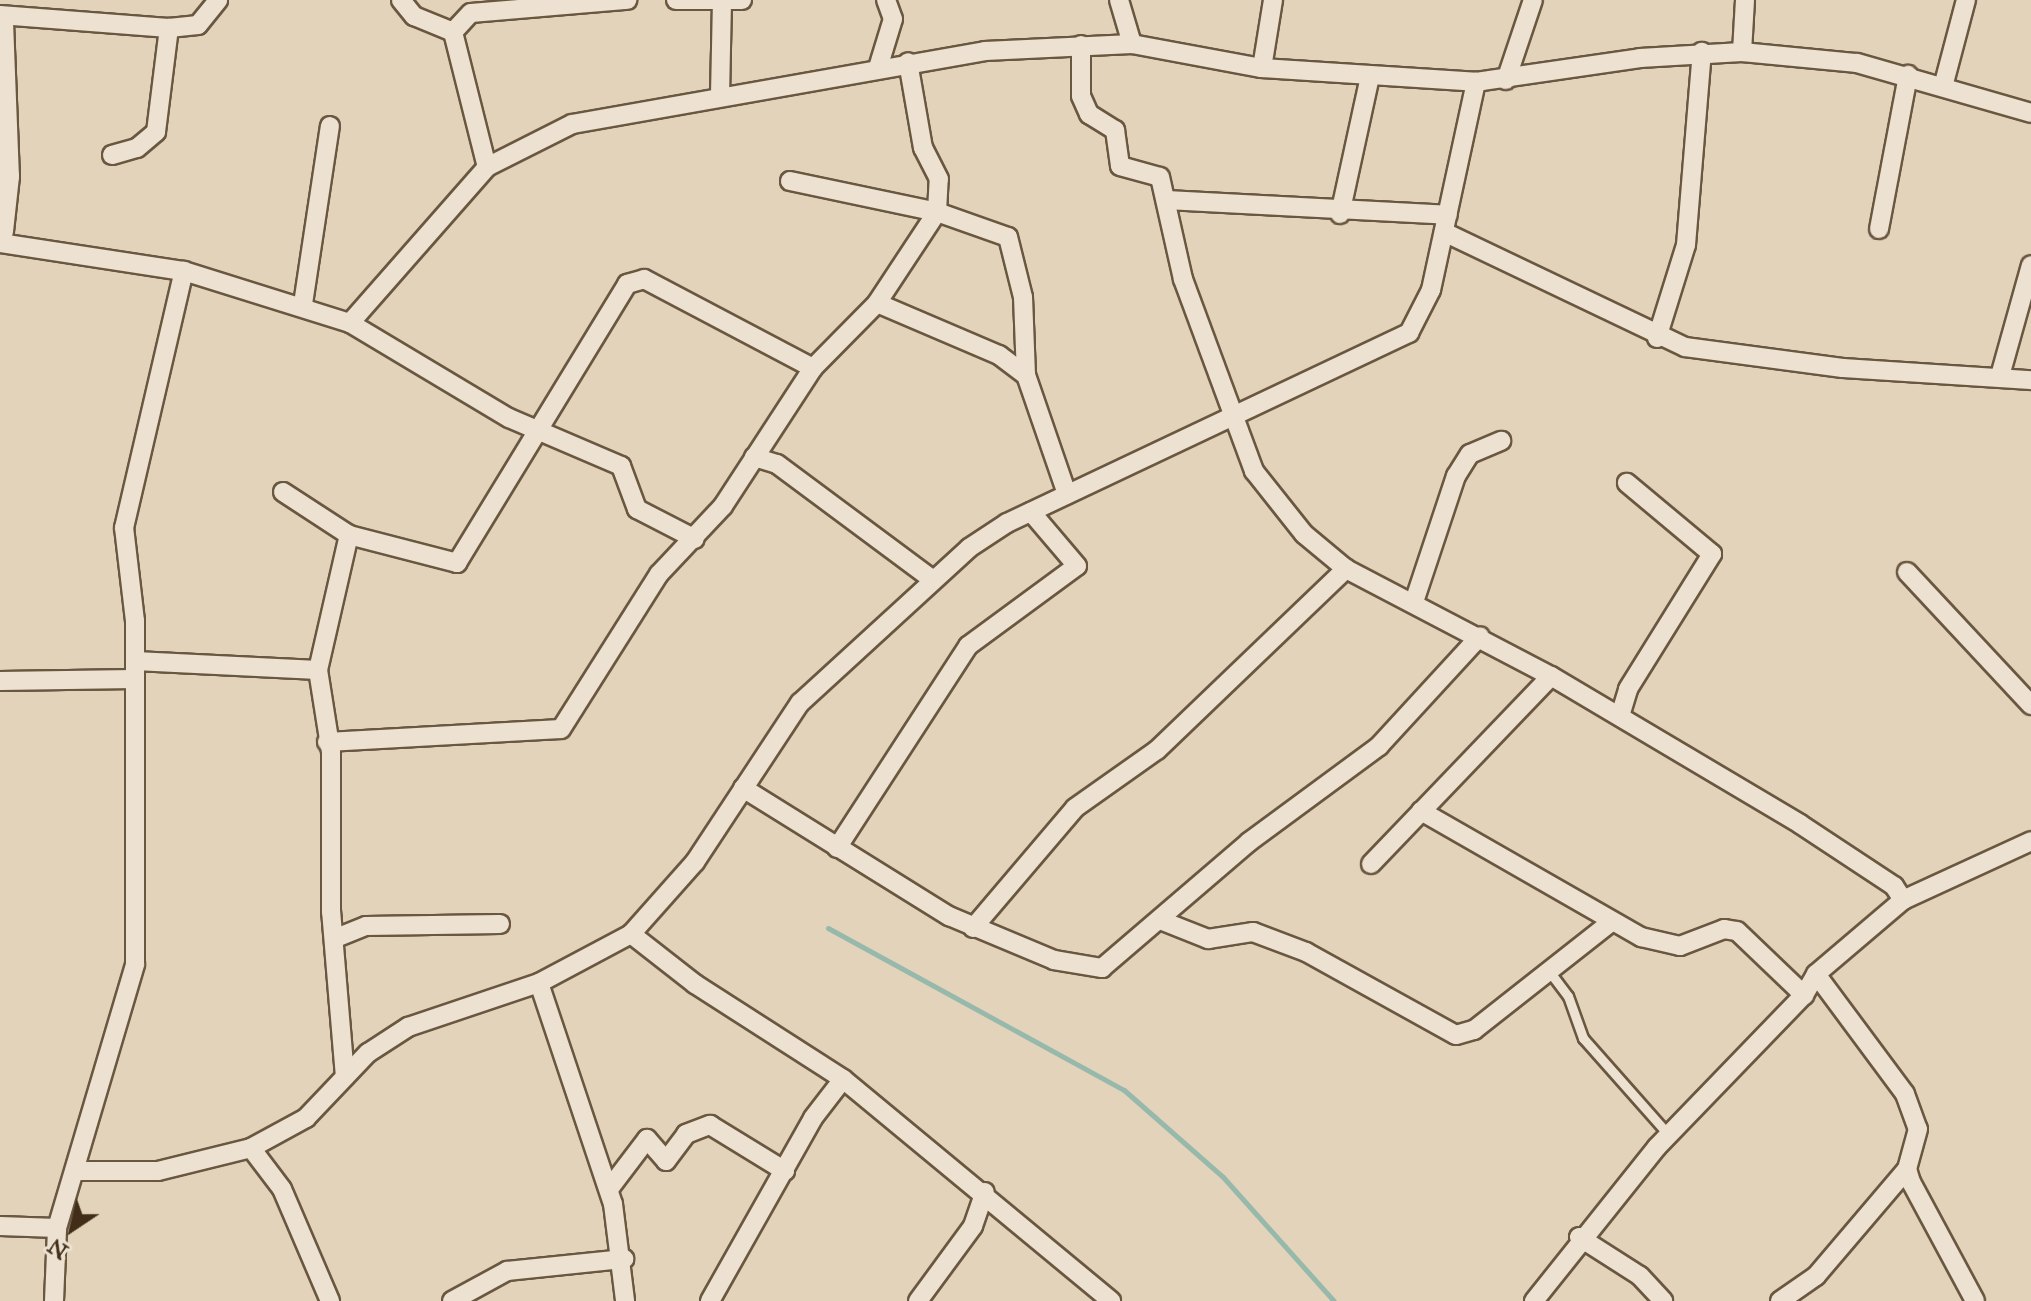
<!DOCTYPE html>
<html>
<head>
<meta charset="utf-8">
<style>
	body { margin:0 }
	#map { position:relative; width:2031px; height:1301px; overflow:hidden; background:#e3d3ba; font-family:"IM FELL Great Primer",serif }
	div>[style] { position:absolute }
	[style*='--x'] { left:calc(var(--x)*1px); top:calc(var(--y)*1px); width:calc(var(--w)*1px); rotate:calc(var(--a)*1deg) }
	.stream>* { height:5px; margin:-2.5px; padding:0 2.5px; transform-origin:2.5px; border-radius:2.5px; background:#96b9ab }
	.roads { filter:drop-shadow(2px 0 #6a5740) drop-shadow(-2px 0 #6a5740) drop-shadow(0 2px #6a5740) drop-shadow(0 -2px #6a5740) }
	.lane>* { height:9px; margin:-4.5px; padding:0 4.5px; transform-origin:4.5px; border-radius:4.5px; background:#ede2d2 }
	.street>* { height:18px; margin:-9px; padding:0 9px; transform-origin:9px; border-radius:9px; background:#ede2d2 }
	.secondary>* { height:26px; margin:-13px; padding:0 13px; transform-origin:13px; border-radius:13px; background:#ede2d2 }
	span { translate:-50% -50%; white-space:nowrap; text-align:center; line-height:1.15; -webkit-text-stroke:6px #ede2d2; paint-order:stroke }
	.north { position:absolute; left:32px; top:1189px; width:80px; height:80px; -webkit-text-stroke:6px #ede2d2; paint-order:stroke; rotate:215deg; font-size:22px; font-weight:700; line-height:32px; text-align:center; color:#422e18 }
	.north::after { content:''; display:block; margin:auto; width:28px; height:36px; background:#422e18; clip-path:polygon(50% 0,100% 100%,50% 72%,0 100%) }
</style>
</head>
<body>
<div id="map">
	<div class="stream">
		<div style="--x:828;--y:928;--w:337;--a:28.7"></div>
		<div style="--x:1124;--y:1090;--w:132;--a:41.3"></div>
		<div style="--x:1223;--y:1177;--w:166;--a:48.2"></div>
	</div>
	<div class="roads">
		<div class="lane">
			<div style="--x:1549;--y:971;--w:31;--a:53"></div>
			<div style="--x:1568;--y:996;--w:45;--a:70.3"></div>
			<div style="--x:1583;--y:1038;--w:128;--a:48.5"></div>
		</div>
		<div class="street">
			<div style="--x:401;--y:0;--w:21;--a:51"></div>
			<div style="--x:414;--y:16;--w:42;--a:22.3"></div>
			<div style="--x:453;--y:32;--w:139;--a:75.9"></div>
			<div style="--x:676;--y:0;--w:66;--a:0"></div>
			<div style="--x:1119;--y:0;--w:46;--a:73.5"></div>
			<div style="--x:0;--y:15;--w:169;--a:4.4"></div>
			<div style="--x:169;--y:28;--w:29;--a:-6"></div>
			<div style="--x:198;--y:25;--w:32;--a:-51"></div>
			<div style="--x:453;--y:32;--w:26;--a:-47"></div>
			<div style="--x:471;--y:13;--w:157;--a:-4.8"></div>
			<div style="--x:1081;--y:45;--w:51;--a:90"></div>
			<div style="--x:1081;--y:96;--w:20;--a:66"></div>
			<div style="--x:1089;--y:114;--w:31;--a:32"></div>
			<div style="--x:1115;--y:130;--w:36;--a:82"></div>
			<div style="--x:1120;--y:166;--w:41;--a:15.4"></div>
			<div style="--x:1160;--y:177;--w:105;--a:77.3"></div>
			<div style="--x:1183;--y:279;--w:205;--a:69.7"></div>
			<div style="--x:1254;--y:471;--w:80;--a:51.6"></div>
			<div style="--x:1304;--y:534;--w:55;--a:39.8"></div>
			<div style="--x:1346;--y:569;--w:231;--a:27.6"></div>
			<div style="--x:1551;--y:676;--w:290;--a:30.7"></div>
			<div style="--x:1800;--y:824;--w:113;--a:33.4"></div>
			<div style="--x:1894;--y:886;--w:17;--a:57"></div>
			<div style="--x:1742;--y:52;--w:52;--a:-86.7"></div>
			<div style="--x:878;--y:68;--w:51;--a:-73"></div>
			<div style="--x:893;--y:19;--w:20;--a:-110"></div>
			<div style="--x:1262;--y:68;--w:69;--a:-80.8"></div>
			<div style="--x:1506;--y:80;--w:84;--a:-71.4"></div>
			<div style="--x:1944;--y:83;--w:86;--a:-75.2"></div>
			<div style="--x:720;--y:96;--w:93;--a:-88.8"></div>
			<div style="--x:112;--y:155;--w:26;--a:-16"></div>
			<div style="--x:137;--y:148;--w:25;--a:-40"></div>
			<div style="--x:156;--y:132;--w:105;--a:-82.9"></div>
			<div style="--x:790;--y:181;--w:150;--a:11.9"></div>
			<div style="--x:937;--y:212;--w:75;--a:19.4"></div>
			<div style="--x:1008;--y:237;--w:62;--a:76"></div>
			<div style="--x:1023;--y:297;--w:78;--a:87.8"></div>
			<div style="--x:1026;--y:375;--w:126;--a:71"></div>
			<div style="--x:1166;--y:200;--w:282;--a:3"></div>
			<div style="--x:1340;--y:214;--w:141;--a:-77.7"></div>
			<div style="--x:1879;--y:229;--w:157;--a:-79.3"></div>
			<div style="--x:1444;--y:232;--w:267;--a:25.5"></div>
			<div style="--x:1685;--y:347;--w:159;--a:7.6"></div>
			<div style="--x:1843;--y:368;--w:188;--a:3.7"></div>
			<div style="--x:0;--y:243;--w:186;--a:8.7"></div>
			<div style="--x:184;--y:271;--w:174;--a:17.4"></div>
			<div style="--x:350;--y:323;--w:185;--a:30.9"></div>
			<div style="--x:509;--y:418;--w:122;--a:23.2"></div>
			<div style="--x:621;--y:466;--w:46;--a:69.6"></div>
			<div style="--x:637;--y:509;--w:65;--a:27.3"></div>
			<div style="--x:877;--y:303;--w:133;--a:23.1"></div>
			<div style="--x:999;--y:355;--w:34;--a:37"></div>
			<div style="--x:303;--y:304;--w:180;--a:-81.4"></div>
			<div style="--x:350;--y:323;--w:208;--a:-48.7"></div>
			<div style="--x:487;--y:167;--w:95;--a:-26.8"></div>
			<div style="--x:572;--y:124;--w:419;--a:-10"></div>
			<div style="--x:985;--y:51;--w:147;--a:-2.7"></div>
			<div style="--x:1132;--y:44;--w:132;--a:10.5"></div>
			<div style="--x:1262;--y:68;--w:214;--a:3.7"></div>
			<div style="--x:1476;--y:82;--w:166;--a:-8.3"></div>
			<div style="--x:1640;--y:58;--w:102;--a:-3.4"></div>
			<div style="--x:1742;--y:52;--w:116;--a:5.5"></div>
			<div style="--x:1857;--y:63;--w:181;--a:16"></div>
			<div style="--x:1657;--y:338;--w:97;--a:-72.7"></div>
			<div style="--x:1686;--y:245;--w:194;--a:-85.3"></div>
			<div style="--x:2000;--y:376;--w:115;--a:-74.4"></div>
			<div style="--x:754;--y:457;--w:24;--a:17"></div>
			<div style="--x:777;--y:464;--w:194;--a:36.6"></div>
			<div style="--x:283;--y:492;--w:79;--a:33.1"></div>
			<div style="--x:349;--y:535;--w:112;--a:14.5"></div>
			<div style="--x:457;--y:563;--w:327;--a:-58.6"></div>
			<div style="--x:627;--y:284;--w:18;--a:-16"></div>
			<div style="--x:644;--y:279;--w:191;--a:27.8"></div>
			<div style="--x:1907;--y:572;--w:182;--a:47"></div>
			<div style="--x:1414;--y:602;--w:133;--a:-71.6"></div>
			<div style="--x:1456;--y:476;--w:26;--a:-58"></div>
			<div style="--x:1470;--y:454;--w:34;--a:-23"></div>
			<div style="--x:135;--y:661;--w:183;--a:2.8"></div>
			<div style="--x:0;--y:681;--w:134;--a:-0.9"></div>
			<div style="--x:1620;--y:716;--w:28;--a:-73"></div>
			<div style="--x:1628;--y:689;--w:159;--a:-58.1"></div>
			<div style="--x:1712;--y:554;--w:111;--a:-140.1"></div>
			<div style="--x:327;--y:742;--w:234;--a:-3.2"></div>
			<div style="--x:561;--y:729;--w:183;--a:-57.7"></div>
			<div style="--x:659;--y:574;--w:93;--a:-46.7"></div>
			<div style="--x:723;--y:506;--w:165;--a:-56.9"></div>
			<div style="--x:813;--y:368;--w:91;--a:-45.4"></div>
			<div style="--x:877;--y:303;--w:109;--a:-56.6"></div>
			<div style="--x:937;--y:212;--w:33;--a:-87"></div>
			<div style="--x:939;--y:179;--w:35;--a:-117"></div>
			<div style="--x:923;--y:148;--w:87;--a:-99.9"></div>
			<div style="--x:743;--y:788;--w:243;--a:31.9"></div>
			<div style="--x:949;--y:916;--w:114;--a:22.7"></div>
			<div style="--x:1054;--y:960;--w:49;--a:9.5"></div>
			<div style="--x:1102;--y:968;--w:194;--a:-40.6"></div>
			<div style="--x:1249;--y:842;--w:162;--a:-36.4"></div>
			<div style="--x:1379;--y:746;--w:149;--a:-47.4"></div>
			<div style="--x:1421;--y:811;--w:254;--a:29.8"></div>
			<div style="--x:1641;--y:937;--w:40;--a:13"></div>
			<div style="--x:1680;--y:946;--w:47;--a:-21.1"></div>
			<div style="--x:1724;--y:929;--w:13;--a:9"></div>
			<div style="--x:1737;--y:931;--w:93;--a:43.7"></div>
			<div style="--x:837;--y:848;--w:241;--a:-57"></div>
			<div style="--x:968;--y:646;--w:135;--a:-36.3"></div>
			<div style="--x:1077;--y:566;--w:71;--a:-130.4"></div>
			<div style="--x:1371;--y:864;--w:260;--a:-46.2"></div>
			<div style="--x:1160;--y:920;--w:52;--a:21.6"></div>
			<div style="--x:1208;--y:939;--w:46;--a:-8.8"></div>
			<div style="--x:1253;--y:932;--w:57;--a:20.7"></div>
			<div style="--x:1306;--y:952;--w:171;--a:29"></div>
			<div style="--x:1456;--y:1035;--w:19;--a:-16"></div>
			<div style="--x:1474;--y:1030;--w:173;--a:-38.2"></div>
			<div style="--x:973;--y:928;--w:157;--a:-49.6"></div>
			<div style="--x:1075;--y:808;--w:100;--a:-35.3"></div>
			<div style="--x:1157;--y:750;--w:262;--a:-43.8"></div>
			<div style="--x:631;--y:934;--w:81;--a:38"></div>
			<div style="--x:695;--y:984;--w:176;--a:32.7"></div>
			<div style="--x:843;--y:1079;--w:348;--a:39.6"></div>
			<div style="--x:336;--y:938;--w:32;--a:-22"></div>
			<div style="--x:366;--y:926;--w:134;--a:-0.9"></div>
			<div style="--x:1816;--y:974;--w:149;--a:53.4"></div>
			<div style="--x:1905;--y:1094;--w:37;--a:70"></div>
			<div style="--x:1918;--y:1129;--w:41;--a:105.4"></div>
			<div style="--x:1907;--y:1169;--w:14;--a:73"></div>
			<div style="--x:1911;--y:1182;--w:135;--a:61.7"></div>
			<div style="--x:539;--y:983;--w:233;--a:71.5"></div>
			<div style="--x:613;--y:1204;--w:98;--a:82.9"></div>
			<div style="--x:345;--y:1077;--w:166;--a:-94.8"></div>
			<div style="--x:331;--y:912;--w:160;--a:-90"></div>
			<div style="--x:331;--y:752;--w:83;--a:-99"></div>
			<div style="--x:318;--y:670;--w:139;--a:-77.1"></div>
			<div style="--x:251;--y:1148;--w:51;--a:52.9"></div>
			<div style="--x:282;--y:1189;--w:122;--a:66.8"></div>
			<div style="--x:77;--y:1171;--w:81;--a:0"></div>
			<div style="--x:158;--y:1171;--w:96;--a:-13.9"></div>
			<div style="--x:251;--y:1148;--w:63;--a:-28.6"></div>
			<div style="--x:306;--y:1118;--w:90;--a:-46.4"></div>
			<div style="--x:368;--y:1053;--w:48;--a:-33"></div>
			<div style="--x:408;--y:1027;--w:138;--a:-18.6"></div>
			<div style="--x:539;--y:983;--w:104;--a:-28"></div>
			<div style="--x:631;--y:934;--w:96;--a:-48.4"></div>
			<div style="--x:695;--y:862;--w:191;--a:-56.6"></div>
			<div style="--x:800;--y:703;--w:229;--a:-42.5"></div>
			<div style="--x:969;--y:548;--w:45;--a:-33.3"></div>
			<div style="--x:1007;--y:523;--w:445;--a:-25.3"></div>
			<div style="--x:1409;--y:333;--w:48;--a:-62.9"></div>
			<div style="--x:1431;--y:290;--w:213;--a:-77.8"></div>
			<div style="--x:609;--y:1189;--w:63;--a:-52.8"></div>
			<div style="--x:647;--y:1139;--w:29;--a:49"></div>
			<div style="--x:666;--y:1161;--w:34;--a:-53"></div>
			<div style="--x:686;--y:1134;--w:26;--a:-21"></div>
			<div style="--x:710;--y:1125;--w:88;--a:31.5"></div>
			<div style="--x:0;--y:1226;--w:57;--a:2"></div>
			<div style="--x:1579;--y:1237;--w:72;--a:32.6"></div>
			<div style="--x:1640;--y:1276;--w:34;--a:47"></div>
			<div style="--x:54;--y:1301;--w:73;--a:-87.6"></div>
			<div style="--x:57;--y:1228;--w:275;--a:-73.5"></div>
			<div style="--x:135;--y:964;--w:343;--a:-90"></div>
			<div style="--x:135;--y:621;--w:94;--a:-96.7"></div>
			<div style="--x:124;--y:528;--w:264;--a:-76.9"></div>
			<div style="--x:452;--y:1301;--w:63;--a:-28.6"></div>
			<div style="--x:507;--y:1271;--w:118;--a:-5.9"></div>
			<div style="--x:710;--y:1301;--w:210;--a:-60.6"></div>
			<div style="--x:813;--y:1118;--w:49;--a:-52.4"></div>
			<div style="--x:918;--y:1301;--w:93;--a:-53.7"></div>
			<div style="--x:973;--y:1226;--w:36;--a:-71"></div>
			<div style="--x:1534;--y:1301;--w:197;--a:-51.4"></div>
			<div style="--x:1657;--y:1147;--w:211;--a:-46"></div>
			<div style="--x:1804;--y:995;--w:24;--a:-60"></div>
			<div style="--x:1816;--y:974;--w:114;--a:-40.4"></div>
			<div style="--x:1903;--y:900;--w:141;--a:-24.7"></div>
			<div style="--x:1780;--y:1301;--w:44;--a:-34.8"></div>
			<div style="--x:1816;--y:1276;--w:140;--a:-49.6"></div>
		</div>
		<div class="secondary">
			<div style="--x:0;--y:22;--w:154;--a:87.8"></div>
			<div style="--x:6;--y:176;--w:55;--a:96.2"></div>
		</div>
	</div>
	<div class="north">N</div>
</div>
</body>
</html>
